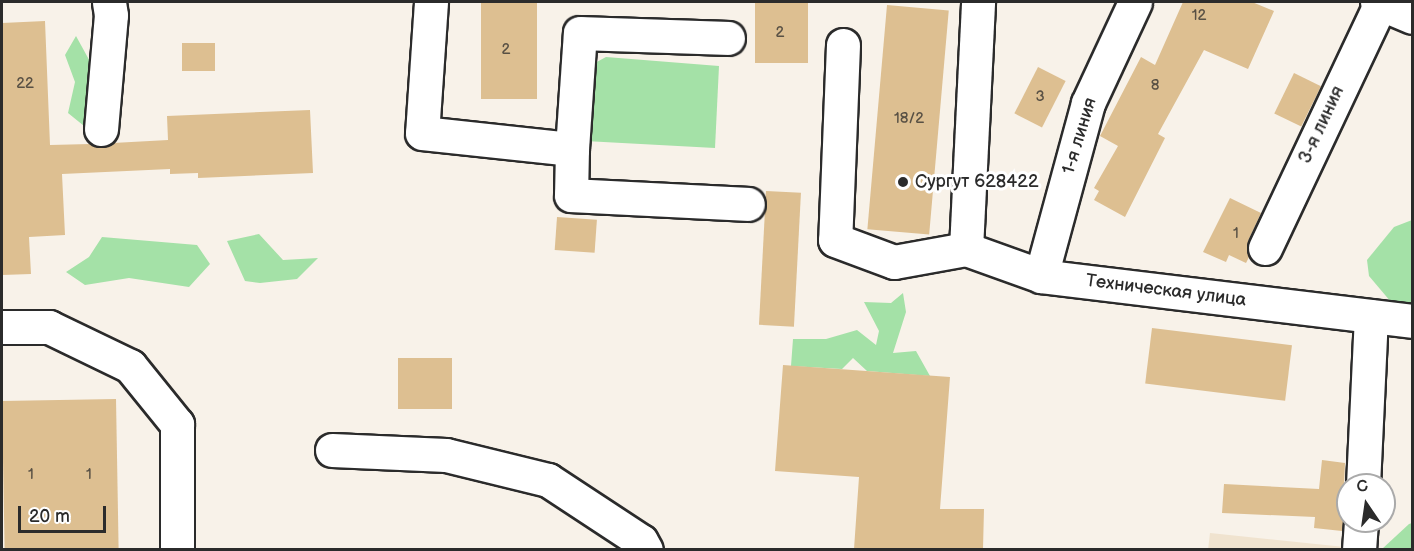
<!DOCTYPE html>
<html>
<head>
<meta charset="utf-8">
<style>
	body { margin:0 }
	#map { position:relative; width:1414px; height:551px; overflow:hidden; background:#f8f2e9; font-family:"Balsamiq Sans",sans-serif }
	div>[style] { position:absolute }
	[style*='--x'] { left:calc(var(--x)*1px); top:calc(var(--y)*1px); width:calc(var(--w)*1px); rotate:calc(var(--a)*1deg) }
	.built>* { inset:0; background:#f0e3cf }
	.green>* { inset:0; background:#a4e1a7 }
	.building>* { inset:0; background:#ddbf91; transform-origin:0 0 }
	.roads { filter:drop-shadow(2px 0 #2b2b2b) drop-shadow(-2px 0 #2b2b2b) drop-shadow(0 2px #2b2b2b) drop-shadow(0 -2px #2b2b2b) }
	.minor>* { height:33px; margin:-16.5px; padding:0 16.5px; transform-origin:16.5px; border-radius:16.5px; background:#fff }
	.dots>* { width:16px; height:16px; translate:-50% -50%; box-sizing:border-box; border:3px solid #fff; border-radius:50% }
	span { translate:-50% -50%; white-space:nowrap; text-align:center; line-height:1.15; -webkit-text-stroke:6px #fff; paint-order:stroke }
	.number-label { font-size:15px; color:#585044 }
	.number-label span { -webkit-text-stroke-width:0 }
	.street-label { font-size:18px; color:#2b2b2b }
	.poi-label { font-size:18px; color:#2b2b2b }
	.left { translate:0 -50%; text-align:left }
	.frame { position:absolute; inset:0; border:3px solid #2b2b2b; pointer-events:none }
	.north { position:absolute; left:1336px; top:473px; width:60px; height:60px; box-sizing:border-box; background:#fff; border:2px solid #aaa; border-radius:50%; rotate:347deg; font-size:16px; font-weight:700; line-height:24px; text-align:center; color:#2b2b2b }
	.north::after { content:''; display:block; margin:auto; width:21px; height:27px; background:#2b2b2b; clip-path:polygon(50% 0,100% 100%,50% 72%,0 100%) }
	.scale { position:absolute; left:18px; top:506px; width:88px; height:27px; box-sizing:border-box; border:3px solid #2b2b2b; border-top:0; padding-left:8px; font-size:18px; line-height:21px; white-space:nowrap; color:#2b2b2b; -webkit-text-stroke:4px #fff; paint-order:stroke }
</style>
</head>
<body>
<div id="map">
	<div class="built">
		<div style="clip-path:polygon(1210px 533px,1364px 549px,1208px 550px)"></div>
	</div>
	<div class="green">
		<div style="clip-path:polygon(76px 36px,93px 67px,89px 130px,68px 113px,75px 82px,65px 55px)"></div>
		<div style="clip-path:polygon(606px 57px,719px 66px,715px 148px,585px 141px,593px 64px)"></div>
		<div style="clip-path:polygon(1412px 220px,1412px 302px,1391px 302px,1369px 276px,1367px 260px,1394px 227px)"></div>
		<div style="clip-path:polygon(259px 234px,283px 260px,318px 258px,297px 279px,260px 283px,245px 281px,227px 241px)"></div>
		<div style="clip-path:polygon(102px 237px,197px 245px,210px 264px,189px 287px,129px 278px,85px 285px,66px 272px,89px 257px)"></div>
		<div style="clip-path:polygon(903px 293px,906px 312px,893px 353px,916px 351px,930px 376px,867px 371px,853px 358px,842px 369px,791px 366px,793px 339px,826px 339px,857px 330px,876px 345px,879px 331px,864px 302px,891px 303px)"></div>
		<div style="clip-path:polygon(1412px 523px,1412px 549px,1382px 549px,1409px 524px)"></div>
	</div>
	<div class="building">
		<div style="left:481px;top:2px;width:56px;height:97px"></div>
		<div style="left:755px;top:2px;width:53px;height:61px"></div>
		<div style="clip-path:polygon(1183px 2px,1252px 2px,1274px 11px,1248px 69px,1204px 50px,1158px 134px,1165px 138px,1125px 217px,1094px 200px,1099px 191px,1094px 188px,1118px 146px,1100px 136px,1141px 57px,1155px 65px)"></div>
		<div style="left:887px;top:5px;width:62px;height:225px;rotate:5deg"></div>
		<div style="clip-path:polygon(45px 21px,50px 145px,90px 144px,100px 148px,113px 143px,168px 140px,167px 116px,310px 110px,313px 173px,198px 178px,198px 173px,170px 174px,170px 169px,62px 174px,65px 235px,29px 237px,31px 274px,2px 275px,2px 23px)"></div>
		<div style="left:182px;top:43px;width:33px;height:28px"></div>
		<div style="left:1038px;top:67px;width:31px;height:52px;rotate:27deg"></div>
		<div style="left:1294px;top:73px;width:30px;height:45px;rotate:26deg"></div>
		<div style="left:766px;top:191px;width:35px;height:134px;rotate:3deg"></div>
		<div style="clip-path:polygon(1230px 198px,1261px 213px,1248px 241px,1249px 257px,1246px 263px,1229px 255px,1226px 262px,1203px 252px)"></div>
		<div style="left:557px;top:217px;width:40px;height:33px;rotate:4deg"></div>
		<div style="left:1152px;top:328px;width:141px;height:56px;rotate:7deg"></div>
		<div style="left:398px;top:358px;width:54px;height:51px"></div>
		<div style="clip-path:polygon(783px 365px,950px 377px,940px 509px,984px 509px,983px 549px,854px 549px,859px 477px,775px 471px)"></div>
		<div style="left:116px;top:399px;width:150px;height:114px;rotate:89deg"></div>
		<div style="clip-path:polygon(1322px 460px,1345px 463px,1344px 485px,1348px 495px,1342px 531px,1314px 528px,1315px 517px,1222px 513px,1224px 484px,1319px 489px)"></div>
	</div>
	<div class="roads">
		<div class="minor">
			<div style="--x:431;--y:2;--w:131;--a:93.9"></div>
			<div style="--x:422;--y:133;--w:151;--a:6.1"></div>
			<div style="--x:572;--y:149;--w:46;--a:91.2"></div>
			<div style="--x:571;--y:195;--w:177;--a:2.9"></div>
			<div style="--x:1377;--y:2;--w:38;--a:23"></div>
			<div style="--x:843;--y:45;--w:195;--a:92.3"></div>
			<div style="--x:835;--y:240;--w:63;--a:20.4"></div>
			<div style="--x:894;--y:262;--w:73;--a:-10.2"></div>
			<div style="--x:101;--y:129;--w:114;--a:-85"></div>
			<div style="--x:111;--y:15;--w:13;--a:-99"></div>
			<div style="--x:572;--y:149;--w:116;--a:-86.1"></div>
			<div style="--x:580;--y:33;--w:148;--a:1.9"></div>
			<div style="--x:1265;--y:248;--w:271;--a:-64.7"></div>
			<div style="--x:966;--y:249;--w:80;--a:19.8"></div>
			<div style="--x:1041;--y:276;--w:374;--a:6.9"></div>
			<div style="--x:966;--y:249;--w:247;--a:-87.2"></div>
			<div style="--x:1041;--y:276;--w:179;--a:-74.8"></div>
			<div style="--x:1088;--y:103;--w:111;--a:-65"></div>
			<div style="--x:2;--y:327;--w:47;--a:0"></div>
			<div style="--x:49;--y:327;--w:90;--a:25.7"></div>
			<div style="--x:130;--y:366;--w:75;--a:51"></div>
			<div style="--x:177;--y:424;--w:126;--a:90"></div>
			<div style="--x:332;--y:450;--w:114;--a:2.5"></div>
			<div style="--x:446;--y:455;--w:105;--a:13.8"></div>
			<div style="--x:548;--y:480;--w:111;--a:33.3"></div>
			<div style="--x:641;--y:541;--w:10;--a:61"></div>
			<div style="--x:1363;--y:485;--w:169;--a:-87.3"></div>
			<div style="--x:1359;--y:550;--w:29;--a:-86"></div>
		</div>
	</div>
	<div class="dots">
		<div style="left:903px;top:182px;background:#2b2b2b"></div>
	</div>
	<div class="number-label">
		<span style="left:1199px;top:16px">12</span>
		<span style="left:780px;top:33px">2</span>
		<span style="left:506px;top:50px">2</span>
		<span style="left:25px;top:84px">22</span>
		<span style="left:1155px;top:86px">8</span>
		<span style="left:1040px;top:97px">3</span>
		<span style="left:909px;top:119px">18/2</span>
		<span style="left:1236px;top:234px">1</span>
		<span style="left:31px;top:475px">1</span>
		<span style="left:89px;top:475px">1</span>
	</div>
	<div class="street-label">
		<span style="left:1322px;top:125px;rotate:-65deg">3-я линия</span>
		<span style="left:1080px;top:136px;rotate:-73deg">1-я линия</span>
		<span style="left:1166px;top:291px;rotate:7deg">Техническая улица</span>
	</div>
	<div class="poi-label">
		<span class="left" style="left:915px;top:182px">Сургут 628422</span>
	</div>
	<div class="frame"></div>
	<div class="north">С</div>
	<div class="scale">20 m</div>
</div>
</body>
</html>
